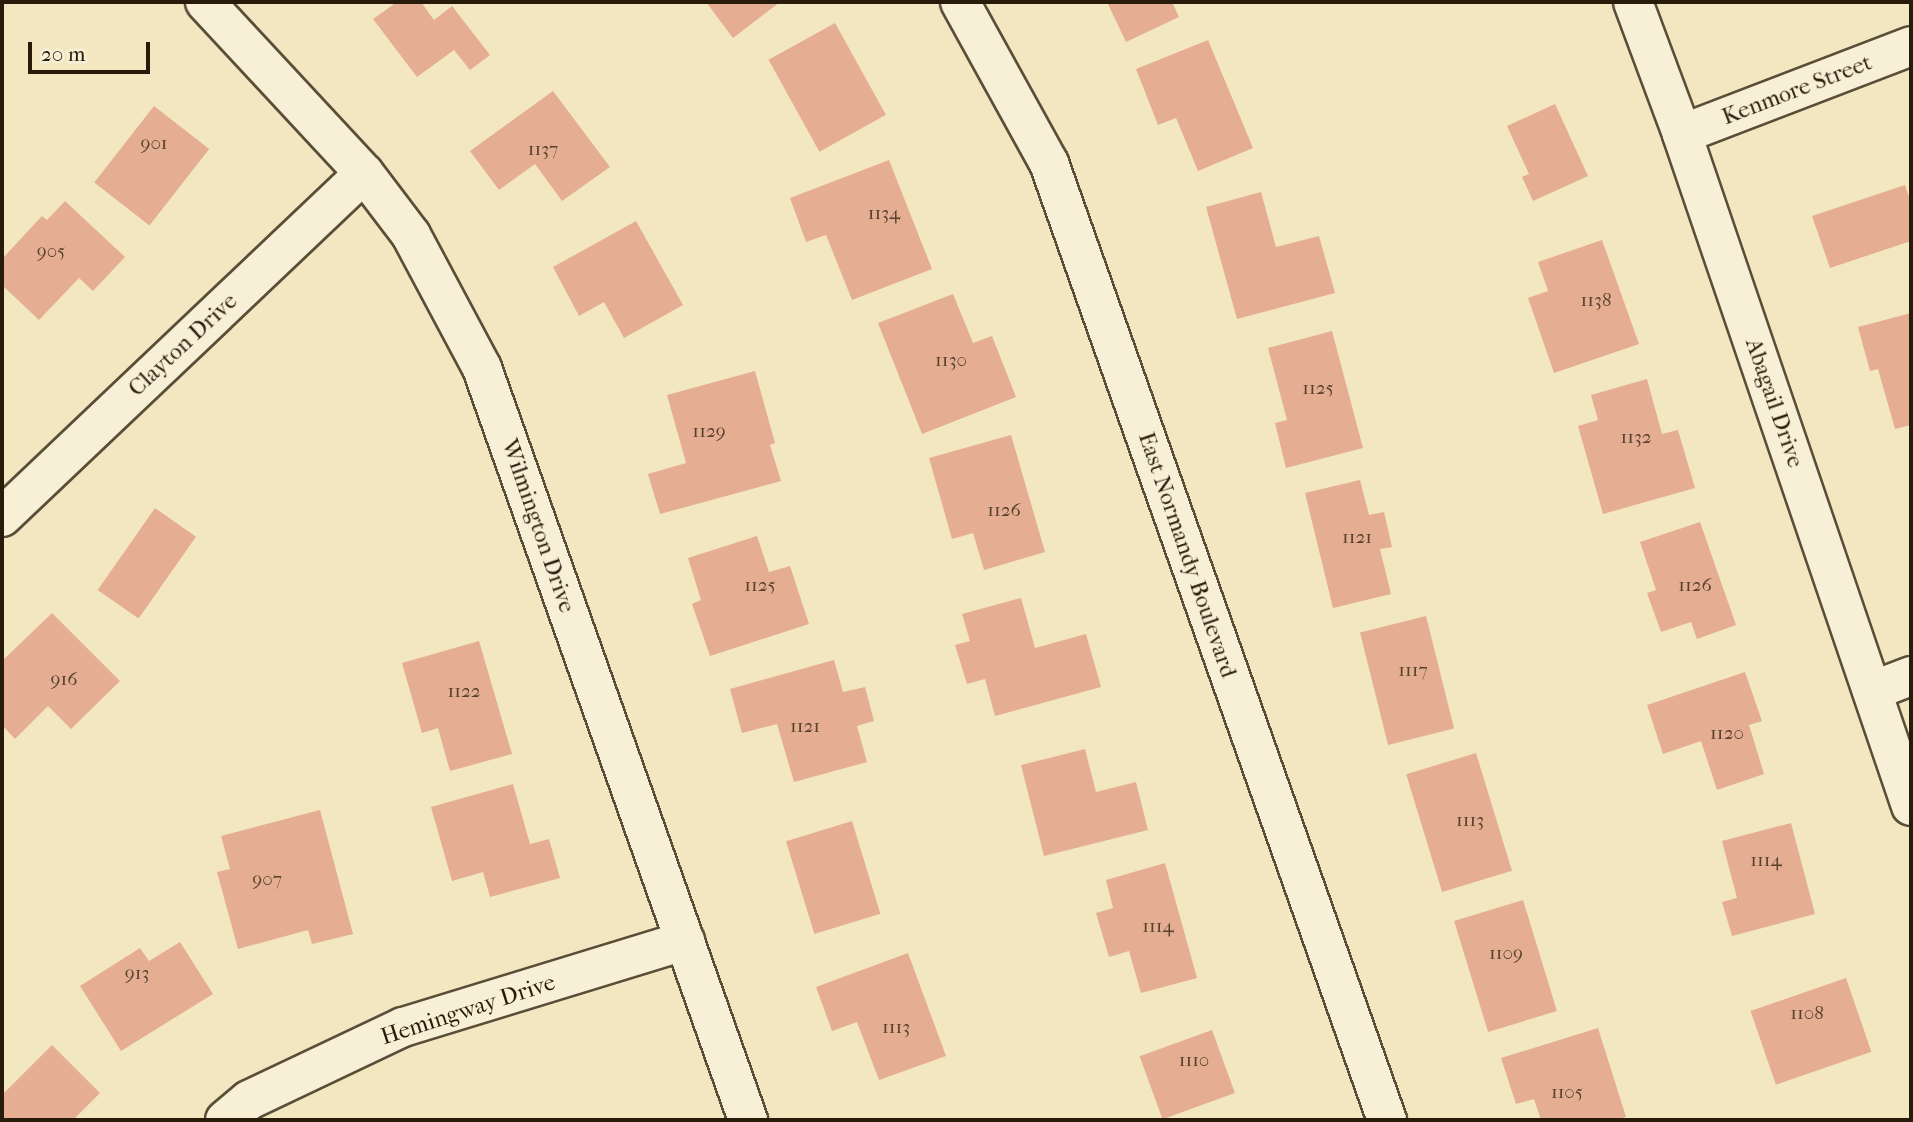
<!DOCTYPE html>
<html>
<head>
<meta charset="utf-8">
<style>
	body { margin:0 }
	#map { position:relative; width:1913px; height:1122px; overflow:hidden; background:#f2e7c0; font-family:"IM FELL French Canon",serif }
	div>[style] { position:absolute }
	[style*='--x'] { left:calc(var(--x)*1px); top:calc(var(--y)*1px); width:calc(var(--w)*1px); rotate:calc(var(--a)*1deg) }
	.building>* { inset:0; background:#e5ae93; transform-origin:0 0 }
	.roads { filter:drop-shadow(2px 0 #5a4e38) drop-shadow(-2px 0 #5a4e38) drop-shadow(0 2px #5a4e38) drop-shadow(0 -2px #5a4e38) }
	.minor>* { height:38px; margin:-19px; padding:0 19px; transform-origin:19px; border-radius:19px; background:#f7efd6 }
	.tertiary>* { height:38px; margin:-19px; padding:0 19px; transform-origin:19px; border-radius:19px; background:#f7efd6 }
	span { translate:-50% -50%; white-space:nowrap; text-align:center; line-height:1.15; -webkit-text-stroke:5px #f7efd6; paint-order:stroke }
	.number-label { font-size:19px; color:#57402c }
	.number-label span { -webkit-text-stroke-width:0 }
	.street-label { font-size:23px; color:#281b0a }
	.frame { position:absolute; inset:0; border:4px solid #281b0a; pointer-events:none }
	.scale { position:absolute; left:28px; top:42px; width:122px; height:32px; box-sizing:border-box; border:4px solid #281b0a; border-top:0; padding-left:9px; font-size:21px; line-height:24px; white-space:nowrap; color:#281b0a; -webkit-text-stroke:5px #f7efd6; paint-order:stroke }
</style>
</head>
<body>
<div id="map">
	<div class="building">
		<div style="clip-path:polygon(397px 2px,421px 2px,434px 20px,452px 6px,490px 55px,470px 70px,454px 50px,417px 77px,373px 19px)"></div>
		<div style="clip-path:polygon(706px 2px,780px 2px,733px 38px)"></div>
		<div style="clip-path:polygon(1107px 2px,1172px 2px,1179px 17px,1126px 42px)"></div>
		<div style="left:835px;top:23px;width:105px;height:76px;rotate:61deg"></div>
		<div style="clip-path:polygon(1208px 40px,1253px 148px,1198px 171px,1176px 118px,1158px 125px,1136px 69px)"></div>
		<div style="clip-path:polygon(553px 91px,610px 167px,562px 201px,535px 164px,499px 190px,470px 151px)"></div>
		<div style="clip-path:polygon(1555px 104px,1588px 176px,1533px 201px,1522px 177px,1529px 174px,1507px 126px)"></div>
		<div style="left:154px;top:106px;width:70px;height:97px;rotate:38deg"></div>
		<div style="clip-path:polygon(889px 160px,932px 269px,852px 300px,826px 235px,806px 242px,790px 198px)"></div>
		<div style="clip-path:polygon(1905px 185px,1911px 203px,1911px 241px,1830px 268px,1812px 216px)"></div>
		<div style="clip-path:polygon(1261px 192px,1276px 247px,1319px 236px,1335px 293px,1237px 319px,1206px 207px)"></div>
		<div style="clip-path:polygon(65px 201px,125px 257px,93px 291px,79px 278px,39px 320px,2px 285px,2px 259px,42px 216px,47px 220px)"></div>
		<div style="clip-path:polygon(636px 221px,683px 305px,624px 338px,604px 302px,579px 316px,553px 267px)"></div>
		<div style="clip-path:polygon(1602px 240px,1639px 344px,1554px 373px,1528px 298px,1548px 291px,1538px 262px)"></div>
		<div style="clip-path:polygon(953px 294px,973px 343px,992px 336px,1016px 397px,922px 434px,878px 323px)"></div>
		<div style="clip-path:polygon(1911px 313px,1911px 425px,1895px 429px,1878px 369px,1870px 371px,1858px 327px)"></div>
		<div style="clip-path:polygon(1332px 331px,1363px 448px,1286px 468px,1275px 423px,1287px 420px,1268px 348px)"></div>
		<div style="clip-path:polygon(755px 371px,775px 443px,770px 445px,781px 481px,660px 514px,648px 474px,686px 463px,667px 395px)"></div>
		<div style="clip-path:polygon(1647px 379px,1662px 434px,1678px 430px,1695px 488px,1603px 514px,1578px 426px,1598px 420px,1591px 395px)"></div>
		<div style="clip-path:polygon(1011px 435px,1045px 552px,984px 570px,973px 533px,952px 539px,929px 458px)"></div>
		<div style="clip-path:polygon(1360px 480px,1369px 515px,1384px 512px,1392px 547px,1380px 549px,1391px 594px,1333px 608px,1305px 493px)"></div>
		<div style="left:155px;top:508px;width:50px;height:100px;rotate:35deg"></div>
		<div style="clip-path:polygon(1700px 522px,1736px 625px,1697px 639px,1691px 622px,1661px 632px,1647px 593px,1656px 590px,1640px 542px)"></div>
		<div style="clip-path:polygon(757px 536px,769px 572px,790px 566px,809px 624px,710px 656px,692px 604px,701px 600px,688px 558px)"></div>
		<div style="clip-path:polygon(1021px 598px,1035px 648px,1086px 634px,1101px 687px,995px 716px,985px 679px,967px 684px,955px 645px,970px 641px,962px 614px)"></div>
		<div style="clip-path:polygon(52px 613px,120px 681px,71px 729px,48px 706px,15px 739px,2px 725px,2px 661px)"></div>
		<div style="left:1426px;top:616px;width:116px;height:68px;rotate:76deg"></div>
		<div style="clip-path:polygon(479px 641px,512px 754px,450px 771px,438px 728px,422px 733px,402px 663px)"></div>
		<div style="clip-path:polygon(834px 660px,843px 692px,865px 687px,874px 721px,857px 726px,867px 762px,794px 782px,777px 724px,742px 733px,730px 689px)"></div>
		<div style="clip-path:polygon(1745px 672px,1762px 721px,1749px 725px,1764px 774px,1717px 790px,1701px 741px,1663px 754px,1647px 705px)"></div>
		<div style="clip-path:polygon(1085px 749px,1096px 792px,1136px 782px,1148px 830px,1044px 856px,1021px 765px)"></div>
		<div style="left:1476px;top:753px;width:123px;height:73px;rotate:73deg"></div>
		<div style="clip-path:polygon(513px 784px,530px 844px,549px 839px,560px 878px,490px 897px,483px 872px,452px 881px,431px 807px)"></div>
		<div style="clip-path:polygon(320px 810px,353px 934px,312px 944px,308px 930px,238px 949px,217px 872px,230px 869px,221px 836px)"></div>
		<div style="left:852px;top:821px;width:97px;height:69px;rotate:73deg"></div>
		<div style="clip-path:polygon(1791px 823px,1815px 914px,1732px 936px,1722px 902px,1737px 898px,1722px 841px)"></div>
		<div style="clip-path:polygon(1165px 863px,1197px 978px,1141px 993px,1129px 951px,1109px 957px,1096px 913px,1113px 908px,1106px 880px)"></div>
		<div style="left:1523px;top:900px;width:116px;height:72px;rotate:73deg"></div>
		<div style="clip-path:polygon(180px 942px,213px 994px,121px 1051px,80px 986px,140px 948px,149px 961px)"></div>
		<div style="clip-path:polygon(908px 953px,946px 1056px,879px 1080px,857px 1022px,832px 1031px,816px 987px)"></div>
		<div style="left:1846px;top:978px;width:78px;height:101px;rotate:71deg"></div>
		<div style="clip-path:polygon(1598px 1028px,1626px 1117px,1613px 1120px,1541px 1120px,1534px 1099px,1516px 1104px,1501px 1058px)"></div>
		<div style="left:1212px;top:1030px;width:67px;height:77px;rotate:70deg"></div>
		<div style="clip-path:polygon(52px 1045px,100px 1093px,73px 1120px,2px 1120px,2px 1095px)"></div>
	</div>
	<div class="roads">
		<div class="minor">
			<div style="--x:205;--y:2;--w:233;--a:47.1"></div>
			<div style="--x:364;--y:173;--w:78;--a:52.8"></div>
			<div style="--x:411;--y:235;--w:151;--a:61.9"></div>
			<div style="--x:482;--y:368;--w:798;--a:70.52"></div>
			<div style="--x:1633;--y:2;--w:141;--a:69.6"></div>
			<div style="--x:1682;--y:134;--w:710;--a:71.18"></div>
			<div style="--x:1682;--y:134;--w:245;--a:-21"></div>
			<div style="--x:2;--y:517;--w:499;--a:-43.5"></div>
			<div style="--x:1872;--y:691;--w:42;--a:-21"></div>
			<div style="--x:225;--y:1120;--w:31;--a:-40"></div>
			<div style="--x:249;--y:1100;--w:170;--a:-25.4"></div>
			<div style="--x:403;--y:1027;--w:295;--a:-17"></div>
		</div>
		<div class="tertiary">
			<div style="--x:960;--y:2;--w:184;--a:61.1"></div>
			<div style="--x:1049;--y:163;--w:1015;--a:70.55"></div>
		</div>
	</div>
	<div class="number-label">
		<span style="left:154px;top:144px">901</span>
		<span style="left:543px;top:150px">1137</span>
		<span style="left:884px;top:214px">1134</span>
		<span style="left:51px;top:252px">905</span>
		<span style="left:1596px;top:301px">1138</span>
		<span style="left:951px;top:361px">1130</span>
		<span style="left:1318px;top:389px">1125</span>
		<span style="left:709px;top:432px">1129</span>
		<span style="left:1636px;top:438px">1132</span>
		<span style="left:1004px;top:511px">1126</span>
		<span style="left:1357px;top:538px">1121</span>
		<span style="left:760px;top:586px">1125</span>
		<span style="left:1695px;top:586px">1126</span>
		<span style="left:1413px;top:671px">1117</span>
		<span style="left:64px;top:680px">916</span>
		<span style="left:464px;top:692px">1122</span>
		<span style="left:805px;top:727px">1121</span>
		<span style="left:1727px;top:734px">1120</span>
		<span style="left:1470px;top:821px">1113</span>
		<span style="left:1766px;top:861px">1114</span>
		<span style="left:267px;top:880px">907</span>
		<span style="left:1158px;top:927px">1114</span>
		<span style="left:1506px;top:954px">1109</span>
		<span style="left:137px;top:974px">913</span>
		<span style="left:1807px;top:1014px">1108</span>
		<span style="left:896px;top:1028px">1113</span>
		<span style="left:1194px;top:1061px">1110</span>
		<span style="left:1567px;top:1093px">1105</span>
	</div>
	<div class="street-label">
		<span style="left:1797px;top:90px;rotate:-21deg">Kenmore Street</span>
		<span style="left:183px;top:345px;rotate:-43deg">Clayton Drive</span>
		<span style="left:1774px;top:403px;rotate:71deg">Abagail Drive</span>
		<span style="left:538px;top:526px;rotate:71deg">Wilmington Drive</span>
		<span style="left:1187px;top:555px;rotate:71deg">East Normandy Boulevard</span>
		<span style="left:468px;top:1010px;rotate:-18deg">Hemingway Drive</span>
	</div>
	<div class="frame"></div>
	<div class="scale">20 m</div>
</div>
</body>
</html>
